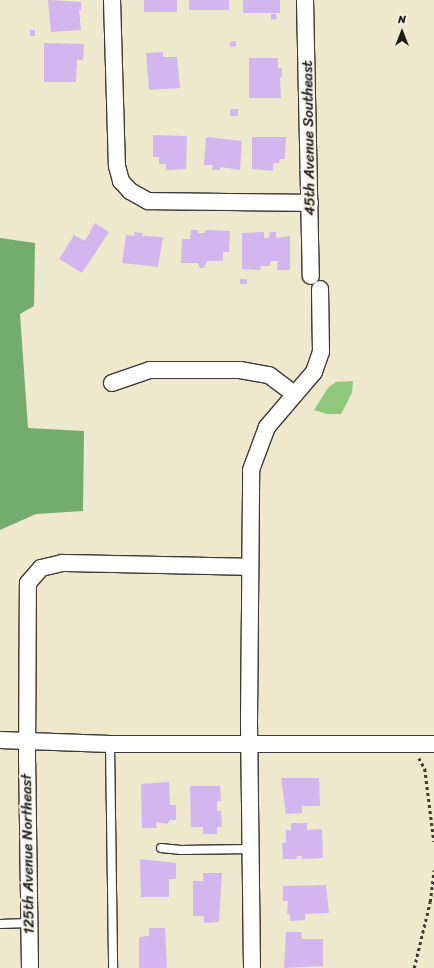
<!DOCTYPE html>
<html>
<head>
<meta charset="utf-8">
<style>
	body { margin:0 }
	#map { position:relative; width:434px; height:968px; overflow:hidden; background:#eee8cd; font-family:Sriracha,sans-serif }
	div>[style] { position:absolute }
	[style*='--x'] { left:calc(var(--x)*1px); top:calc(var(--y)*1px); width:calc(var(--w)*1px); rotate:calc(var(--a)*1deg) }
	.green>* { inset:0; background:#8fc87c }
	.forest>* { inset:0; background:#73ac6c }
	.building>* { inset:0; background:#d3b6ed; transform-origin:0 0 }
	.path>* { height:2.5px; margin-top:-1.25px; transform-origin:0; background:repeating-linear-gradient(90deg,#3c3b37 0 3px,transparent 0 6px) }
	.roads { filter:drop-shadow(1px 0 #3c3b37) drop-shadow(-1px 0 #3c3b37) drop-shadow(0 1px #3c3b37) drop-shadow(0 -1px #3c3b37) }
	.lane>* { height:8px; margin:-4px; padding:0 4px; transform-origin:4px; border-radius:4px; background:#fff }
	.street>* { height:16px; margin:-8px; padding:0 8px; transform-origin:8px; border-radius:8px; background:#fff }
	span { translate:-50% -50%; white-space:nowrap; text-align:center; line-height:1.15; -webkit-text-stroke:4px #f7f3e8; paint-order:stroke }
	.street-label { font-size:15px; color:#1c1c1c }
	.north { position:absolute; left:382px; top:12px; width:40px; height:40px; -webkit-text-stroke:3px #f7f3e8; paint-order:stroke; rotate:0deg; font-size:11px; font-weight:700; line-height:16px; text-align:center; color:#1c1c1c }
	.north::after { content:''; display:block; margin:auto; width:14px; height:18px; background:#1c1c1c; clip-path:polygon(50% 0,100% 100%,50% 72%,0 100%) }
</style>
</head>
<body>
<div id="map">
	<div class="green">
		<div style="clip-path:polygon(353px 381px,352px 393px,341px 414px,327px 414px,314px 410px,328px 388px,336px 382px)"></div>
	</div>
	<div class="forest">
		<div style="clip-path:polygon(0 238px,35px 243px,34px 306px,20px 314px,28px 428px,84px 431px,83px 511px,36px 514px,0 530px)"></div>
	</div>
	<div class="building">
		<div style="clip-path:polygon(48px 0,81px 2px,81px 10px,79px 10px,81px 30px,51px 32px)"></div>
		<div style="left:144px;top:0;width:33px;height:12px"></div>
		<div style="left:189px;top:0;width:40px;height:10px"></div>
		<div style="left:243px;top:0;width:37px;height:13px"></div>
		<div style="clip-path:polygon(271px 14px,276px 14px,277px 19px,271px 20px)"></div>
		<div style="left:30px;top:30px;width:5px;height:6px"></div>
		<div style="clip-path:polygon(236px 41px,236px 46px,230px 47px,230px 42px)"></div>
		<div style="clip-path:polygon(44px 43px,84px 44px,83px 60px,77px 60px,76px 82px,44px 82px)"></div>
		<div style="clip-path:polygon(163px 52px,163px 57px,177px 57px,180px 88px,149px 90px,146px 53px)"></div>
		<div style="clip-path:polygon(249px 58px,278px 58px,278px 68px,282px 68px,282px 77px,280px 77px,281px 98px,249px 98px)"></div>
		<div style="left:230px;top:109px;width:8px;height:7px"></div>
		<div style="clip-path:polygon(153px 135px,187px 136px,186px 169px,166px 170px,166px 164px,159px 164px,159px 157px,153px 157px)"></div>
		<div style="clip-path:polygon(206px 137px,242px 141px,240px 170px,220px 167px,220px 170px,212px 170px,213px 165px,204px 165px)"></div>
		<div style="clip-path:polygon(252px 137px,286px 137px,285px 159px,280px 159px,279px 163px,273px 163px,273px 171px,252px 169px)"></div>
		<div style="clip-path:polygon(95px 223px,109px 232px,82px 273px,59px 259px,74px 235px,85px 241px)"></div>
		<div style="clip-path:polygon(191px 230px,198px 230px,198px 233px,205px 233px,205px 230px,230px 231px,229px 252px,223px 252px,223px 261px,207px 261px,204px 268px,200px 268px,198px 263px,181px 263px,182px 239px,190px 239px)"></div>
		<div style="clip-path:polygon(135px 232px,143px 233px,142px 236px,163px 237px,158px 267px,122px 263px,126px 235px,134px 236px)"></div>
		<div style="clip-path:polygon(264px 232px,264px 238px,269px 238px,270px 232px,276px 232px,276px 238px,290px 236px,290px 270px,277px 270px,278px 261px,270px 261px,270px 266px,261px 266px,260px 270px,242px 269px,242px 233px)"></div>
		<div style="left:240px;top:279px;width:7px;height:5px"></div>
		<div style="clip-path:polygon(281px 778px,319px 778px,320px 806px,302px 806px,302px 813px,286px 814px)"></div>
		<div style="clip-path:polygon(169px 782px,170px 805px,176px 805px,176px 820px,170px 820px,167px 824px,156px 822px,157px 828px,142px 828px,141px 784px)"></div>
		<div style="clip-path:polygon(190px 786px,220px 786px,221px 801px,217px 801px,217px 811px,221px 811px,222px 827px,217px 827px,217px 834px,203px 834px,203px 827px,191px 827px)"></div>
		<div style="clip-path:polygon(291px 823px,307px 823px,307px 830px,322px 829px,323px 858px,302px 859px,302px 856px,297px 856px,297px 859px,283px 859px,282px 843px,286px 843px,286px 830px,291px 830px)"></div>
		<div style="clip-path:polygon(140px 859px,176px 863px,176px 879px,169px 879px,169px 897px,141px 897px)"></div>
		<div style="clip-path:polygon(203px 873px,222px 873px,219px 922px,204px 923px,204px 916px,193px 916px,193px 881px,203px 881px)"></div>
		<div style="clip-path:polygon(326px 885px,329px 913px,305px 914px,305px 920px,290px 921px,290px 914px,287px 914px,288px 901px,283px 901px,283px 886px)"></div>
		<div style="clip-path:polygon(149px 928px,165px 928px,167px 968px,139px 968px,139px 937px,149px 936px)"></div>
		<div style="clip-path:polygon(286px 932px,301px 932px,302px 939px,323px 939px,323px 966px,284px 968px)"></div>
	</div>
	<div class="path">
		<div style="--x:419;--y:758;--w:13;--a:61"></div>
		<div style="--x:425;--y:769;--w:73;--a:82.9"></div>
		<div style="--x:414;--y:968;--w:68;--a:-76.4"></div>
		<div style="--x:430;--y:902;--w:32;--a:-83"></div>
	</div>
	<div class="roads">
		<div class="lane">
			<div style="--x:110;--y:744;--w:224;--a:89.2"></div>
			<div style="--x:161;--y:848;--w:20;--a:6"></div>
			<div style="--x:181;--y:850;--w:70;--a:-0.8"></div>
			<div style="--x:0;--y:924;--w:29;--a:-2"></div>
		</div>
		<div class="street">
			<div style="--x:112;--y:0;--w:166;--a:88.3"></div>
			<div style="--x:117;--y:166;--w:16;--a:75"></div>
			<div style="--x:121;--y:181;--w:13;--a:48"></div>
			<div style="--x:130;--y:191;--w:21;--a:29"></div>
			<div style="--x:148;--y:201;--w:162;--a:0.7"></div>
			<div style="--x:305;--y:0;--w:276;--a:88.8"></div>
			<div style="--x:112;--y:383;--w:40;--a:-18.9"></div>
			<div style="--x:150;--y:370;--w:90;--a:0"></div>
			<div style="--x:240;--y:370;--w:29;--a:10"></div>
			<div style="--x:269;--y:375;--w:31;--a:37"></div>
			<div style="--x:0;--y:740;--w:110;--a:2.1"></div>
			<div style="--x:110;--y:744;--w:324;--a:0"></div>
			<div style="--x:30;--y:968;--w:206;--a:-90.8"></div>
			<div style="--x:27;--y:762;--w:179;--a:-89.7"></div>
			<div style="--x:28;--y:583;--w:20;--a:-49"></div>
			<div style="--x:41;--y:568;--w:22;--a:-13"></div>
			<div style="--x:62;--y:563;--w:187;--a:1.2"></div>
			<div style="--x:252;--y:968;--w:247;--a:-90.7"></div>
			<div style="--x:249;--y:721;--w:251;--a:-89.5"></div>
			<div style="--x:251;--y:470;--w:46;--a:-69.6"></div>
			<div style="--x:267;--y:427;--w:72;--a:-49.5"></div>
			<div style="--x:314;--y:372;--w:21;--a:-71"></div>
			<div style="--x:321;--y:352;--w:63;--a:-90.9"></div>
		</div>
	</div>
	<div class="street-label">
		<span style="left:309px;top:138px;rotate:-91deg">45th Avenue Southeast</span>
		<span style="left:28px;top:854px;rotate:-91deg">125th Avenue Northeast</span>
	</div>
	<div class="north">N</div>
</div>
</body>
</html>
